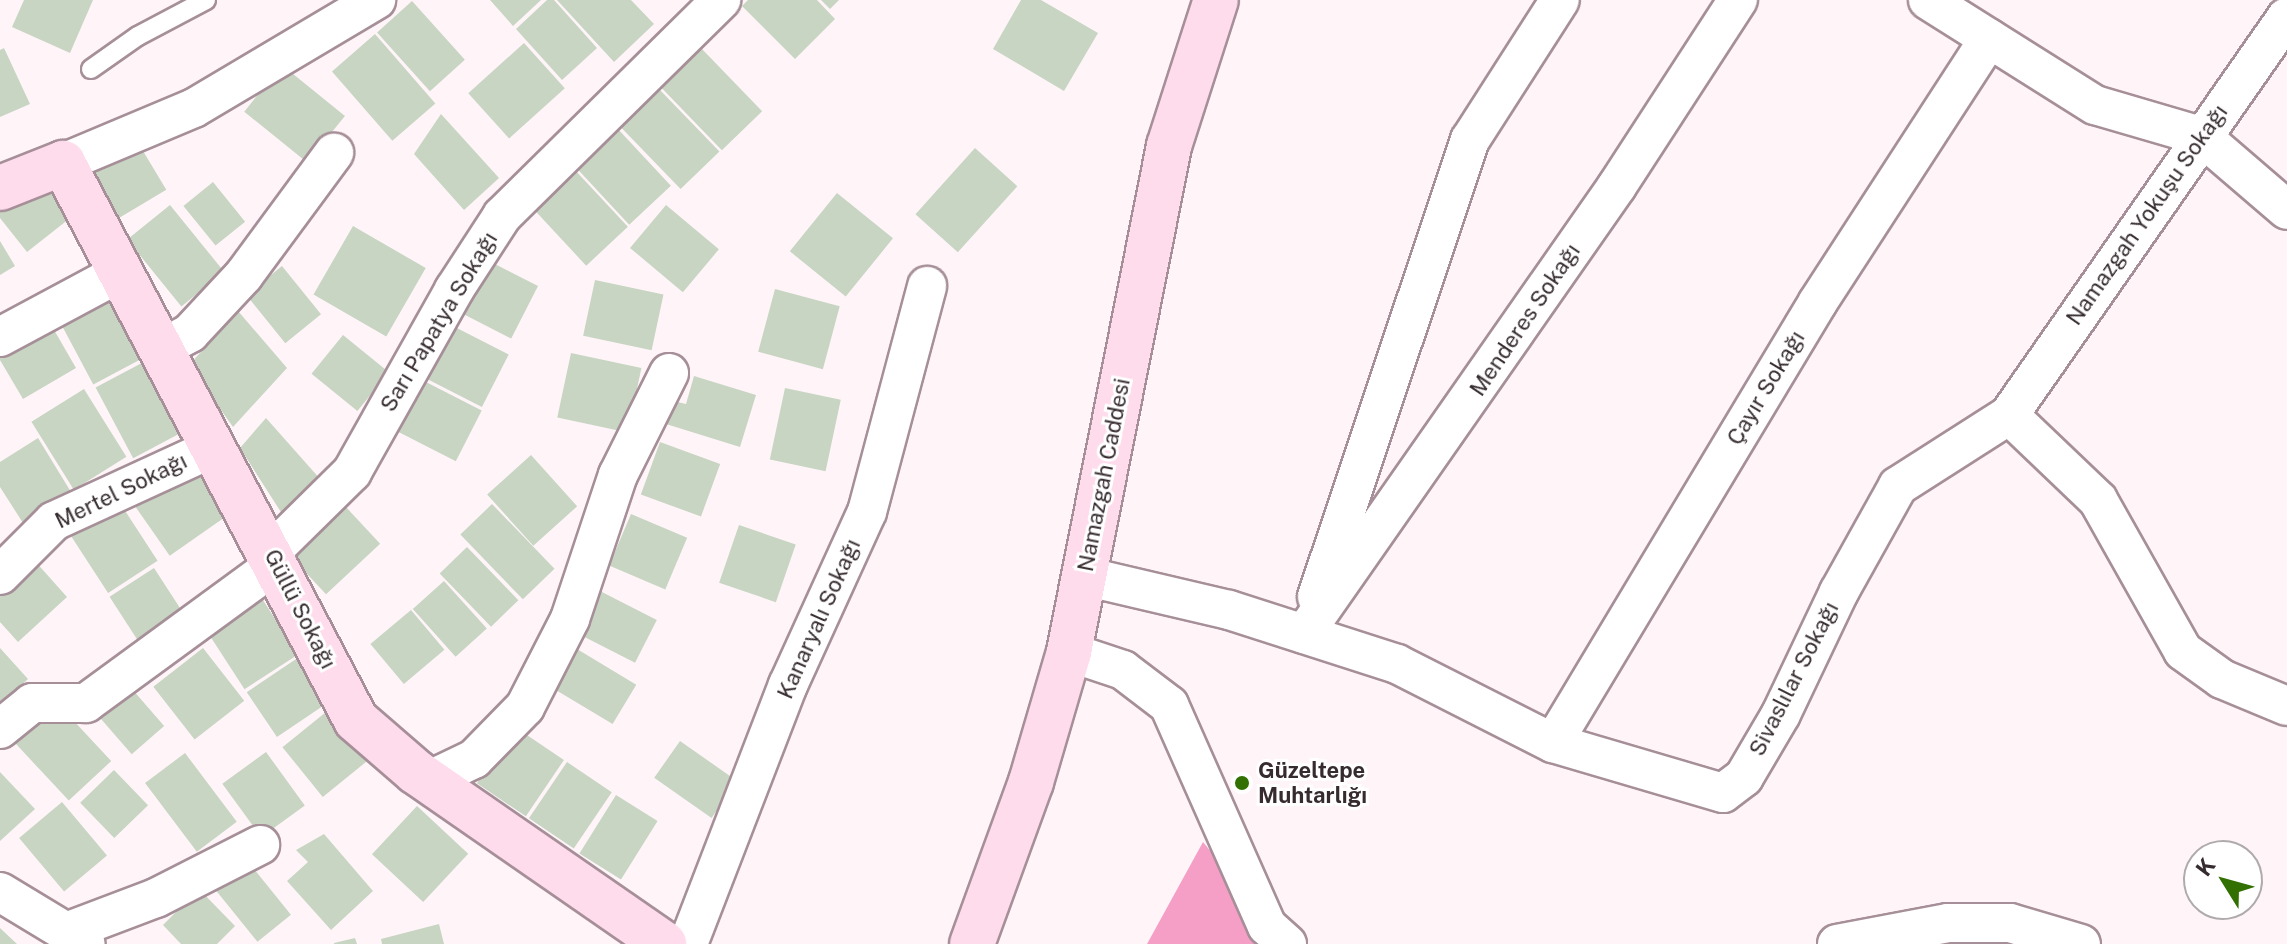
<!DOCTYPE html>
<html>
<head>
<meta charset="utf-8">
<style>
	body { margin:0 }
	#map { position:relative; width:2287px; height:944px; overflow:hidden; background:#fff5f9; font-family:"Public Sans",sans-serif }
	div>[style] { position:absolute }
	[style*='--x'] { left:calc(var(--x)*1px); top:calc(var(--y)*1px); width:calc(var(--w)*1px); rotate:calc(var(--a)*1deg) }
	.forest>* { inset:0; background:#f59fc6 }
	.building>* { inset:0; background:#c7d5c2; transform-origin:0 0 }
	.roads { filter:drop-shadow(2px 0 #a68f98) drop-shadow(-2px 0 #a68f98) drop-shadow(0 2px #a68f98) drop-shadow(0 -2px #a68f98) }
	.lane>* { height:18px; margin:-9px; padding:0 9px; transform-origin:9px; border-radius:9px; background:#fff }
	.street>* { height:38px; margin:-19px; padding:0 19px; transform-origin:19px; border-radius:19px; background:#fff }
	.secondary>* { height:44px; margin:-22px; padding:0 22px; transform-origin:22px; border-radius:22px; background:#fedcec }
	.dots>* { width:22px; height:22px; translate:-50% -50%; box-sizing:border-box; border:4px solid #fff; border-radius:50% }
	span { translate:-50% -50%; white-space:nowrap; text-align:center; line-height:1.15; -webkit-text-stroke:6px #fff; paint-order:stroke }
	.street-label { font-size:22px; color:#362c30 }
	.poi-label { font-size:22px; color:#362c30; font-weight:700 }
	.left { translate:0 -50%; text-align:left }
	.north { position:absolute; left:2183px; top:840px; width:80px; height:80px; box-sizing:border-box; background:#fff; border:2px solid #afabac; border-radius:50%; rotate:307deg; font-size:22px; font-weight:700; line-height:32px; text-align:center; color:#362c30 }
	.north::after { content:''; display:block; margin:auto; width:28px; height:36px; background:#327002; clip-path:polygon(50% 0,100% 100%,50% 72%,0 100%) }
</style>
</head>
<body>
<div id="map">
	<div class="forest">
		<div style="clip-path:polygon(1203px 842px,1287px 944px,1147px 944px)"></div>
	</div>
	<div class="building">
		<div style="clip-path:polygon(24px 0,93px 0,70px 53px,12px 27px)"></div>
		<div style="clip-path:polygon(490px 0,541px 0,513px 26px)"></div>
		<div style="clip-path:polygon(547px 0,554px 0,597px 48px,562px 80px,516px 29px)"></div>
		<div style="clip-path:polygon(557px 0,631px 0,654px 24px,614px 62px)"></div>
		<div style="clip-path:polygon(748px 0,817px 0,835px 19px,795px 59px,742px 6px)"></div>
		<div style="clip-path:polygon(821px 0,839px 0,830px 9px)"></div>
		<div style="clip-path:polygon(1021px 0,1041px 0,1098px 33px,1064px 91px,993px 49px)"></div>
		<div style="left:412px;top:1px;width:79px;height:47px;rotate:48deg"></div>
		<div style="left:375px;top:34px;width:92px;height:57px;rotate:49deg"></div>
		<div style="left:524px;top:43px;width:61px;height:75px;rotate:48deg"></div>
		<div style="clip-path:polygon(4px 48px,30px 104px,0 117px,0 50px)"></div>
		<div style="left:701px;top:48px;width:88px;height:56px;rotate:46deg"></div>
		<div style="left:282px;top:65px;width:81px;height:60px;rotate:39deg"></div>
		<div style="left:659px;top:89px;width:87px;height:54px;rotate:46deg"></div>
		<div style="clip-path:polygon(441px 114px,499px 178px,464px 210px,414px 154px)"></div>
		<div style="left:617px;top:128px;width:79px;height:57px;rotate:47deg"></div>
		<div style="left:140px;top:146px;width:51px;height:60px;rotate:59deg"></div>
		<div style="left:975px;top:148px;width:57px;height:89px;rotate:42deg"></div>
		<div style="left:574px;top:169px;width:79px;height:57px;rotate:47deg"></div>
		<div style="clip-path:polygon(41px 173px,74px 215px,27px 252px,0 218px,0 205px)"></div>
		<div style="left:213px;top:182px;width:51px;height:38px;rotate:51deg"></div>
		<div style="left:837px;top:193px;width:72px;height:75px;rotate:39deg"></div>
		<div style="left:170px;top:205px;width:86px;height:55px;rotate:51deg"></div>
		<div style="left:666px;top:205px;width:69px;height:56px;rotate:40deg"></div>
		<div style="left:353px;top:226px;width:84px;height:79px;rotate:30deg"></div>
		<div style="clip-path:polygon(0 241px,15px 266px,0 275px)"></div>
		<div style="left:489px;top:261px;width:55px;height:59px;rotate:27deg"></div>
		<div style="left:282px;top:266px;width:62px;height:46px;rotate:51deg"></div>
		<div style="left:595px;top:280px;width:70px;height:57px;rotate:12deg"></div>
		<div style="left:115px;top:287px;width:76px;height:65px;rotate:62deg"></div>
		<div style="left:775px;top:289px;width:67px;height:65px;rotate:15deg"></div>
		<div style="clip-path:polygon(238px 311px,287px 368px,233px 427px,189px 365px)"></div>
		<div style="clip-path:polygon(46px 316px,76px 368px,23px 399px,0 360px,0 342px)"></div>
		<div style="left:449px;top:324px;width:67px;height:59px;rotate:27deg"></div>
		<div style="left:343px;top:335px;width:59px;height:50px;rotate:39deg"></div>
		<div style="left:571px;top:353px;width:72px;height:66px;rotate:12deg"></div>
		<div style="left:153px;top:357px;width:80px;height:65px;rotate:62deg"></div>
		<div style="clip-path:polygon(694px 376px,756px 395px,740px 447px,666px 424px,673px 401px,686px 404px)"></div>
		<div style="left:422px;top:380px;width:67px;height:57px;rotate:27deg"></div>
		<div style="left:785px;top:388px;width:57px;height:73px;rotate:12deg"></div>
		<div style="left:84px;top:389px;width:80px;height:62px;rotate:58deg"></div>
		<div style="clip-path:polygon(266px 418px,321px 480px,286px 520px,240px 448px)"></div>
		<div style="clip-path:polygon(38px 438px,71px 492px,23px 523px,0 487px,0 462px)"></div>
		<div style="left:660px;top:442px;width:64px;height:56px;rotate:20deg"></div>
		<div style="left:531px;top:455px;width:69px;height:59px;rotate:48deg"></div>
		<div style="left:192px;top:462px;width:64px;height:72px;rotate:55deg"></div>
		<div style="left:120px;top:503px;width:69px;height:59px;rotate:57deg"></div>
		<div style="left:492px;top:504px;width:90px;height:44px;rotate:46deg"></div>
		<div style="left:344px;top:505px;width:53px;height:74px;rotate:47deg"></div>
		<div style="left:631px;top:514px;width:61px;height:56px;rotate:23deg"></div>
		<div style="left:739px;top:525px;width:60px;height:61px;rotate:19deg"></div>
		<div style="left:467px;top:547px;width:74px;height:38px;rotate:46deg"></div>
		<div style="clip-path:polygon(34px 560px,67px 597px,18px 642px,0 622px,0 590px)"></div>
		<div style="left:154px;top:568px;width:60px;height:53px;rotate:57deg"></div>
		<div style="left:444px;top:581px;width:64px;height:42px;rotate:48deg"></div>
		<div style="left:598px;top:590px;width:66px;height:48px;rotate:27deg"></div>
		<div style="left:259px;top:594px;width:72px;height:64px;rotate:57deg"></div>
		<div style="left:411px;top:610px;width:52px;height:53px;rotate:50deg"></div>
		<div style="left:572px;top:646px;width:75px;height:46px;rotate:31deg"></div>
		<div style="clip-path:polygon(0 648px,28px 679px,0 705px)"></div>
		<div style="left:203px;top:648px;width:67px;height:63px;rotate:52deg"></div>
		<div style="left:299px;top:657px;width:54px;height:63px;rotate:56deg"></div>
		<div style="left:132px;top:689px;width:49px;height:43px;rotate:49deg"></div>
		<div style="left:58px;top:704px;width:78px;height:58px;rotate:47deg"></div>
		<div style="left:326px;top:712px;width:64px;height:56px;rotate:51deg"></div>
		<div style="left:515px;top:727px;width:59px;height:68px;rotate:34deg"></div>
		<div style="left:680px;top:741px;width:70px;height:45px;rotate:35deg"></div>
		<div style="left:266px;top:752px;width:66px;height:54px;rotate:54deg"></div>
		<div style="left:185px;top:753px;width:86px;height:50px;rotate:53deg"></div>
		<div style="left:567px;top:762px;width:54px;height:68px;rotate:34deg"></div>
		<div style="left:114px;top:770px;width:49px;height:47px;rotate:46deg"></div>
		<div style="clip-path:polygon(0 772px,35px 809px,0 841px)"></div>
		<div style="left:616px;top:795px;width:49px;height:69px;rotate:32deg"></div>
		<div style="left:62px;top:802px;width:70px;height:56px;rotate:50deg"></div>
		<div style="left:417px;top:806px;width:70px;height:66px;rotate:43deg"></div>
		<div style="clip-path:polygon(324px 834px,373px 891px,331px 930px,287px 881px,308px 862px,296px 850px)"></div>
		<div style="left:245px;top:858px;width:73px;height:43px;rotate:51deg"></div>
		<div style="clip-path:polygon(199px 889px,235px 926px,217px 944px,181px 944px,163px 925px)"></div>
		<div style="clip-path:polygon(439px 924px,444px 944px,382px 944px,381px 939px)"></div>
		<div style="clip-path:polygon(0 928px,17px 944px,0 944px)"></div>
		<div style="clip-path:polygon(355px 938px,357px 944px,334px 944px,334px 943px)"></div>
	</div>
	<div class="roads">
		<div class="lane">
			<div style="--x:91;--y:69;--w:57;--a:-35.1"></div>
			<div style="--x:138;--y:36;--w:77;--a:-27.9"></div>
		</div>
		<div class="street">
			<div style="--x:1928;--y:0;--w:197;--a:32.2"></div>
			<div style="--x:2095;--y:105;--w:110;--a:16.3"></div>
			<div style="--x:2201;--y:136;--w:113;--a:40.7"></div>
			<div style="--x:63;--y:163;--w:142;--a:-22.8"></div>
			<div style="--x:194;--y:108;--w:212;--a:-30.7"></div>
			<div style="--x:0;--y:337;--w:137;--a:-28.2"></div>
			<div style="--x:162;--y:348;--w:32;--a:-28"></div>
			<div style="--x:190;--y:333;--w:79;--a:-47"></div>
			<div style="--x:244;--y:275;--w:152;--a:-53.6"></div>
			<div style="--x:2009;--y:415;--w:123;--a:43.7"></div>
			<div style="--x:2098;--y:500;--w:173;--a:60.6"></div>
			<div style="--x:2183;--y:651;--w:48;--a:35.7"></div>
			<div style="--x:2222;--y:679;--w:70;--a:22.6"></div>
			<div style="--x:271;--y:552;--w:114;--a:-44.6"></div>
			<div style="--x:352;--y:472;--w:209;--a:-60.7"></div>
			<div style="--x:454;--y:290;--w:88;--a:-57"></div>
			<div style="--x:502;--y:216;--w:308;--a:-44.6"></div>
			<div style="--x:0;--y:575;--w:76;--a:-45"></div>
			<div style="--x:54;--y:521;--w:175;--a:-24.7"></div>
			<div style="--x:1084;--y:576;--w:149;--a:13.2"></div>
			<div style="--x:1229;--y:610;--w:176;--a:17.8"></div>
			<div style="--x:1397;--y:664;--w:175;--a:26.9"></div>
			<div style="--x:1553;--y:743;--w:177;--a:16.4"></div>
			<div style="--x:1723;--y:793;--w:26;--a:-37"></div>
			<div style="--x:1744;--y:777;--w:73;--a:-59.6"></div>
			<div style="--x:1781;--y:714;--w:135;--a:-64.6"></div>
			<div style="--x:1839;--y:592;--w:121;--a:-60.9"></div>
			<div style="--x:1898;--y:486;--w:132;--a:-32.6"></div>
			<div style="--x:2009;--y:415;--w:485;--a:-55.1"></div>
			<div style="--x:1317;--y:597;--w:482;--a:-71.5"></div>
			<div style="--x:1470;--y:140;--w:166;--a:-57.3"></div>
			<div style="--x:1304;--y:634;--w:547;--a:-55.06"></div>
			<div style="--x:1617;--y:186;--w:222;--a:-57"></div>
			<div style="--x:1069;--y:652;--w:57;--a:18.4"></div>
			<div style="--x:1123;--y:670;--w:58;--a:37.3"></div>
			<div style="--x:1169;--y:705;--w:242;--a:66.1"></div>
			<div style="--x:1267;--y:926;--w:27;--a:42"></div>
			<div style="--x:0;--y:729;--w:41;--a:-39.1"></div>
			<div style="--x:32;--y:703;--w:54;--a:0"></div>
			<div style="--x:86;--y:703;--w:237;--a:-36.2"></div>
			<div style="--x:1553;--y:743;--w:514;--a:-59"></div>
			<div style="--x:1818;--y:302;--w:314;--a:-57"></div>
			<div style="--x:428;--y:781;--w:51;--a:-25.6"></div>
			<div style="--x:474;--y:759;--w:73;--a:-45.6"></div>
			<div style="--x:525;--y:707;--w:99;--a:-62.9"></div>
			<div style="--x:570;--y:619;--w:152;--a:-71.6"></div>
			<div style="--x:618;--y:475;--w:114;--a:-63.4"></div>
			<div style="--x:0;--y:892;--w:100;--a:31.2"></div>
			<div style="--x:66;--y:932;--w:96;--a:-20.7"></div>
			<div style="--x:156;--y:898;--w:117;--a:-27"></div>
			<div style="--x:688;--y:944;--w:278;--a:-68.9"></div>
			<div style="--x:788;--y:685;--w:190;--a:-65.5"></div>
			<div style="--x:867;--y:512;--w:234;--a:-75.1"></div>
			<div style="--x:1837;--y:944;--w:113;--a:-10.7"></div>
			<div style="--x:1948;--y:923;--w:62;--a:0"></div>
			<div style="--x:2010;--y:923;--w:74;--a:16.5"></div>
		</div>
		<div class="secondary">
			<div style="--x:0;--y:188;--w:68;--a:-21.6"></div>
			<div style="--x:63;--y:163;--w:629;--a:62.25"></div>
			<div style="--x:356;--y:720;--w:79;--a:40.9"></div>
			<div style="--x:416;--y:772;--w:302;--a:34.7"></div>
			<div style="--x:972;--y:944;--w:172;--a:-70"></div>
			<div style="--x:1031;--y:782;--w:135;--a:-73.7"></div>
			<div style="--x:1069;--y:652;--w:516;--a:-78.82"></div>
			<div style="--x:1169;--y:146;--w:153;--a:-72.2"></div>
		</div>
	</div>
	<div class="dots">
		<div style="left:1242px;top:783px;background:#327002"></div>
	</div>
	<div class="street-label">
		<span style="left:2147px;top:215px;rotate:-55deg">Namazgah Yokuşu Sokağı</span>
		<span style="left:1525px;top:320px;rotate:-56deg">Menderes Sokağı</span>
		<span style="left:439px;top:322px;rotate:-59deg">Sarı Papatya Sokağı</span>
		<span style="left:1766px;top:388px;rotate:-59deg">Çayır Sokağı</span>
		<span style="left:1104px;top:475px;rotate:-79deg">Namazgah Caddesi</span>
		<span style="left:121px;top:491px;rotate:-26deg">Mertel Sokağı</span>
		<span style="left:300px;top:609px;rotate:63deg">Güllü Sokağı</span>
		<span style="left:819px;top:619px;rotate:-66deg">Kanaryalı Sokağı</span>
		<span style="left:1794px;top:679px;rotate:-63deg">Sivaslılar Sokağı</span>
	</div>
	<div class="poi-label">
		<span class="left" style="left:1258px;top:783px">Güzeltepe<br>Muhtarlığı</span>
	</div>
	<div class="north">K</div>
</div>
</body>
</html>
